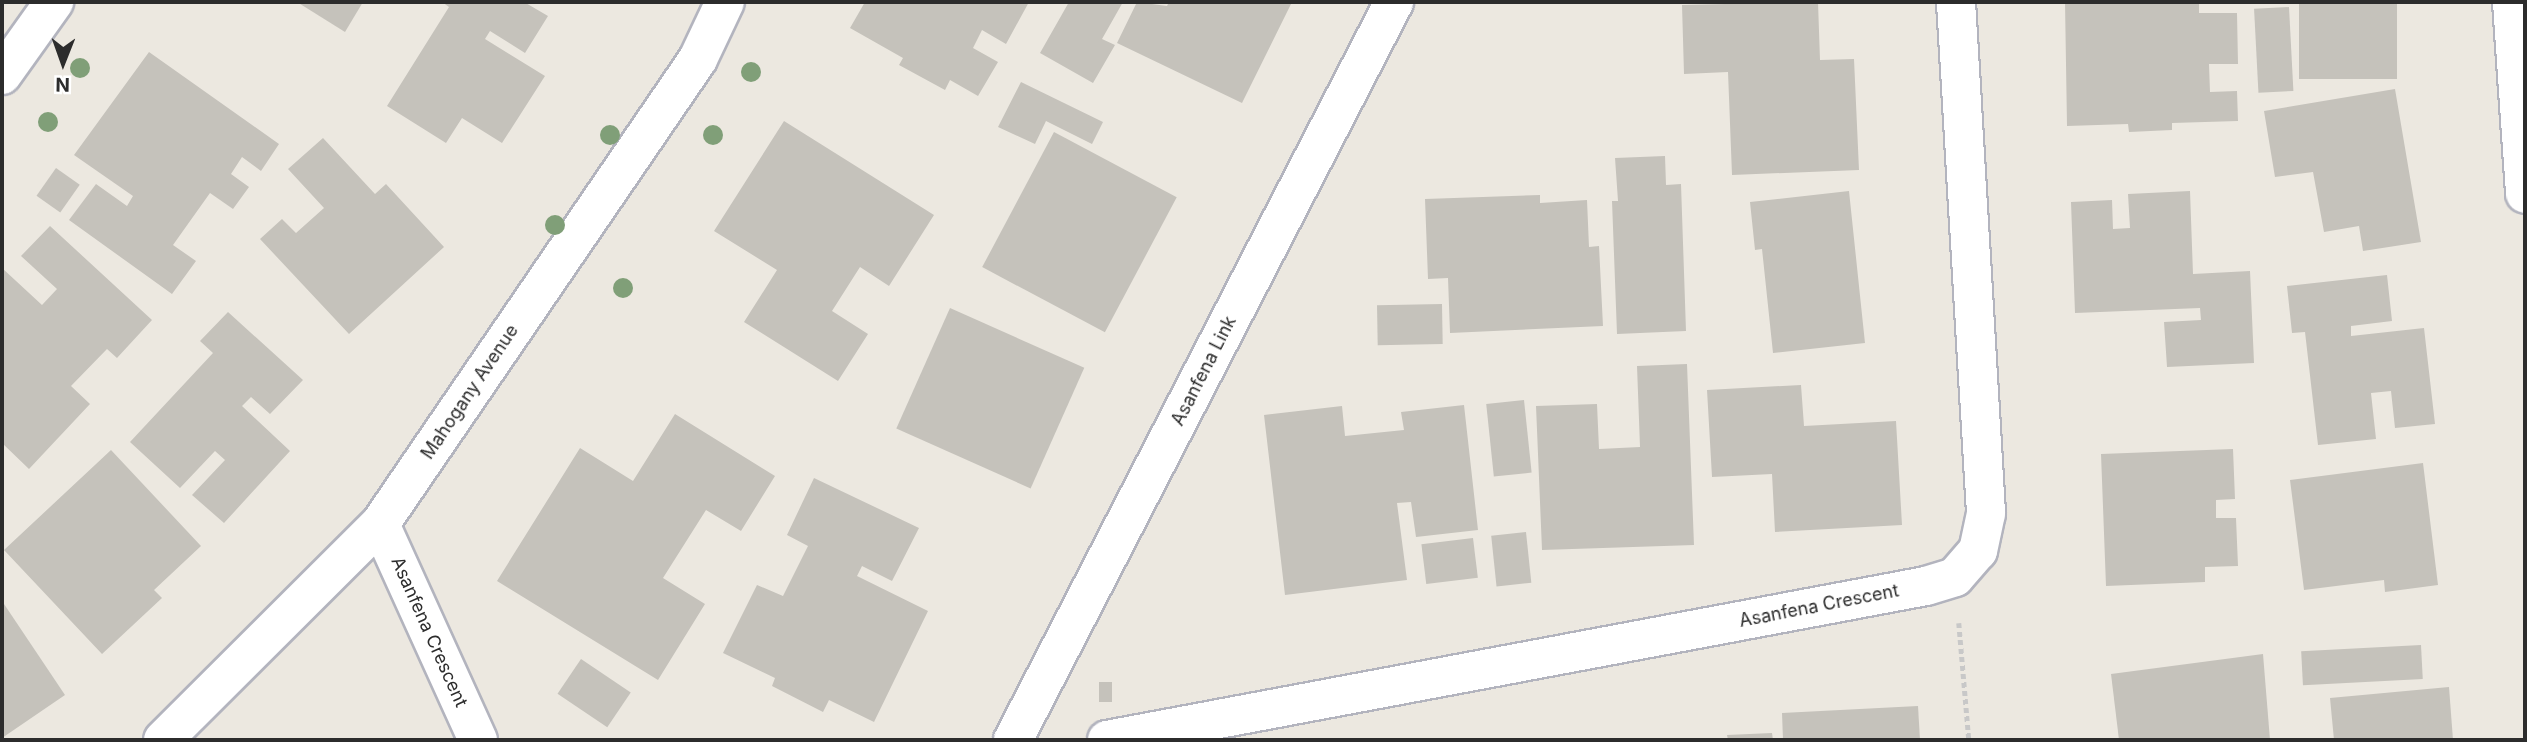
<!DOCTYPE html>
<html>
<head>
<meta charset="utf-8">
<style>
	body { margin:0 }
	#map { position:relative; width:2527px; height:742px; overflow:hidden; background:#ece8e0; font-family:Inter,sans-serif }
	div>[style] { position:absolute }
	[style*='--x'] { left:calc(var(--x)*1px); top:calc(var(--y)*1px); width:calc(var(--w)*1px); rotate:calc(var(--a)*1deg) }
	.building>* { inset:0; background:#c5c2bb; transform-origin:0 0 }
	.path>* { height:4.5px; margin-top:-2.25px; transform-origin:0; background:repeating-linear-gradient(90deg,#c8c8c8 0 5px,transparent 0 8.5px) }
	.roads { filter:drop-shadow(2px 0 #b3b4be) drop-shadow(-2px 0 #b3b4be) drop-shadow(0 2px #b3b4be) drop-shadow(0 -2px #b3b4be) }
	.minor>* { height:38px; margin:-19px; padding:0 19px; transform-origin:19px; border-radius:19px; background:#fff }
	.trees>* { width:20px; height:20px; margin:-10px; border-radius:50%; background:#809f78 }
	span { translate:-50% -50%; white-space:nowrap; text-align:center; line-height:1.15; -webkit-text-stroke:5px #fff; paint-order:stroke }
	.street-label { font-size:18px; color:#2c2c2c }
	.frame { position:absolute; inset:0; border:4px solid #2c2c2c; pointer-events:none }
	.north { position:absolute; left:28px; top:28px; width:70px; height:70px; -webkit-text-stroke:5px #fff; paint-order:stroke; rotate:181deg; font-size:19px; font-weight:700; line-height:28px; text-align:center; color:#2c2c2c }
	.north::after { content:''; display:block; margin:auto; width:24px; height:32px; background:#2c2c2c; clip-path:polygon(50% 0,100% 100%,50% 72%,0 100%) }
</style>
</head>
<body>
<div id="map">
	<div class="building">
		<div style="clip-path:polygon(297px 2px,363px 2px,345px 32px)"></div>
		<div style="clip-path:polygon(442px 2px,524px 2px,548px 16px,525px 53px,490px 31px,485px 39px,545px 76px,502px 143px,462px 118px,446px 143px,387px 106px,449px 7px)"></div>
		<div style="clip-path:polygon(865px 2px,1029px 2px,1006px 44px,982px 30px,973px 48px,998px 62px,978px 96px,950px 80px,945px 90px,899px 65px,903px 58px,850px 28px)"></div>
		<div style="clip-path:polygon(1069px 2px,1123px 2px,1102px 39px,1115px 45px,1093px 83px,1040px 53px)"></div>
		<div style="clip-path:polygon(1137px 2px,1167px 6px,1169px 2px,1292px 2px,1242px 103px,1117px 43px)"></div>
		<div style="clip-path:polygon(1818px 2px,1820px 60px,1854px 59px,1859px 170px,1732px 175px,1728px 72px,1684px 74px,1682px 5px)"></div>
		<div style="clip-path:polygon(2065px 2px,2199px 2px,2199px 13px,2237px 13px,2238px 64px,2209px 64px,2210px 92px,2237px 91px,2238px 121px,2172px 123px,2172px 130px,2129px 132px,2128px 124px,2067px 126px)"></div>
		<div style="left:2299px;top:2px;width:98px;height:77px"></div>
		<div style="left:2289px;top:7px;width:84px;height:35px;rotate:87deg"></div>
		<div style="clip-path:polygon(149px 52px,279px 144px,261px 171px,242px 157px,231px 174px,249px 187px,233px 209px,210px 193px,173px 245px,196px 261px,172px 294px,69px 220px,96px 184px,127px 206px,133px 196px,74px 155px)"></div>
		<div style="clip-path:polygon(1021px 82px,1103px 122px,1092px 144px,1046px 121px,1035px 144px,998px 127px)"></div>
		<div style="clip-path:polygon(2395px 89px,2421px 242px,2363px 251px,2359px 226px,2324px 232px,2313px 172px,2275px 177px,2264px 111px)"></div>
		<div style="clip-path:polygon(784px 121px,934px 215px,889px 286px,860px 267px,832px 311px,868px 334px,838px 381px,744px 322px,777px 270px,714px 231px)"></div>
		<div style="left:1054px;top:132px;width:139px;height:153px;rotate:28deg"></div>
		<div style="clip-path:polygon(323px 138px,375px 194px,386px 184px,444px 247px,349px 334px,260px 239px,282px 219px,296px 233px,324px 208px,288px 169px)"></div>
		<div style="clip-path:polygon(1665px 156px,1666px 185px,1681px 184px,1686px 331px,1617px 334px,1612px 201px,1618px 201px,1615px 158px)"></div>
		<div style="left:56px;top:168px;width:29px;height:34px;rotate:35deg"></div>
		<div style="clip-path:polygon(1849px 191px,1865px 343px,1773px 353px,1762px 249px,1755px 250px,1750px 202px)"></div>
		<div style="clip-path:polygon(2190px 191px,2193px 274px,2250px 271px,2254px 363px,2167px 367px,2164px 322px,2201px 320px,2200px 308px,2075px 313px,2071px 202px,2112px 200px,2113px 229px,2130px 228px,2128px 194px)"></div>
		<div style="clip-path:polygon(1540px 195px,1540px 203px,1587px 200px,1589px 247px,1599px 246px,1603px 326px,1450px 333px,1448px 278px,1428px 279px,1425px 199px)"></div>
		<div style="clip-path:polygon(50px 226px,152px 320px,117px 358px,107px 349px,71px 386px,90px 404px,29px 469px,2px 443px,2px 268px,42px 305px,57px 289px,21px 256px)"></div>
		<div style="clip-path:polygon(2387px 275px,2392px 321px,2351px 326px,2351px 336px,2424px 328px,2435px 424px,2395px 428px,2391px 391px,2371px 393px,2376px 439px,2318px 445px,2305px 332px,2292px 333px,2287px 286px)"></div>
		<div style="left:1442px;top:304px;width:40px;height:65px;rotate:89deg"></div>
		<div style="left:950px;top:308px;width:147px;height:132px;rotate:24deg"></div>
		<div style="clip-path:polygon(228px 312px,303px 380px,270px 414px,251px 397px,242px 406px,290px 451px,224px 523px,192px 495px,225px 460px,215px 451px,180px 488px,130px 442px,213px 353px,200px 341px)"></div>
		<div style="clip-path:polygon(1687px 364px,1694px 545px,1542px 550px,1536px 406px,1597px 404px,1599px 449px,1640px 447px,1637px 366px)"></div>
		<div style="clip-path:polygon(1801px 385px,1804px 426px,1896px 421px,1902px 525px,1775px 532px,1772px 474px,1712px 477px,1707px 390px)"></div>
		<div style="left:1524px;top:400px;width:73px;height:38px;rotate:84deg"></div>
		<div style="clip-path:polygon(1464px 405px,1478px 530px,1416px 537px,1411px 502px,1397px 503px,1407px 580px,1285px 595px,1264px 415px,1342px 406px,1345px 436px,1404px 430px,1401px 412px)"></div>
		<div style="clip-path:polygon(675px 414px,775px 476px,741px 531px,706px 510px,663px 578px,705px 604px,658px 680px,497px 581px,580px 448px,633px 481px)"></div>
		<div style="clip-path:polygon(2233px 449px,2235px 499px,2216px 500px,2216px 518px,2236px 518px,2238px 566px,2205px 567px,2205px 582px,2106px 586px,2101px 454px)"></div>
		<div style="clip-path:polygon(111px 450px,201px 546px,154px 590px,162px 598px,102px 654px,4px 550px)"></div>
		<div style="clip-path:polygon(2423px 463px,2438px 585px,2385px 592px,2384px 580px,2304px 590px,2290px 480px)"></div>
		<div style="clip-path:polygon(814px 478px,919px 528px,892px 581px,862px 566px,857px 576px,928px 611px,874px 722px,829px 700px,823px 712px,772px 686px,775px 678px,723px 653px,757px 585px,783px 596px,808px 546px,787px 535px)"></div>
		<div style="left:1526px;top:532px;width:51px;height:35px;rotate:84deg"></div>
		<div style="left:1473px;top:538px;width:40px;height:52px;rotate:83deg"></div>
		<div style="clip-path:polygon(2px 601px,65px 695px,2px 738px)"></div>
		<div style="left:2421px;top:645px;width:34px;height:120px;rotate:87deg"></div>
		<div style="clip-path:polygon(2263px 654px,2270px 740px,2119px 740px,2111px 674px)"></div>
		<div style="left:581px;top:659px;width:60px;height:42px;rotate:34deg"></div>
		<div style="left:1099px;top:682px;width:13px;height:20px"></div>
		<div style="clip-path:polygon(2449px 687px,2453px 740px,2334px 740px,2330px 698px)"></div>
		<div style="clip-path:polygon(1918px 706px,1920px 740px,1783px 740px,1782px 713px)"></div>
		<div style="clip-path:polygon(1772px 733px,1773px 740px,1728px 740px,1727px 735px)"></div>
	</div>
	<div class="path">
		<div style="--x:1959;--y:623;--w:117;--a:85.1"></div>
	</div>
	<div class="roads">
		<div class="minor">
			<div style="--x:2512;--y:2;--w:192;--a:86.1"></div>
			<div style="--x:2;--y:75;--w:90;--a:-54.5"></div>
			<div style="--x:380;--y:524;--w:237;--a:65.6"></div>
			<div style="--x:163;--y:740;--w:306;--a:-44.9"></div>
			<div style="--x:380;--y:524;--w:563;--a:-55.63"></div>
			<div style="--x:698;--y:59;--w:63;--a:-64.7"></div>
			<div style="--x:1013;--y:740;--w:831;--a:-62.69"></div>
			<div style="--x:1107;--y:740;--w:833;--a:-10.65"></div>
			<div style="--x:1926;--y:586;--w:30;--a:-17"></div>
			<div style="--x:1955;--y:577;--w:35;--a:-49"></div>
			<div style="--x:1978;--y:551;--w:39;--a:-78"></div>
			<div style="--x:1986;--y:513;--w:512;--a:-93.36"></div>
		</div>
	</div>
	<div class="trees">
		<div style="left:80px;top:68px"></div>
		<div style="left:751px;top:72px"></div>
		<div style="left:48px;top:122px"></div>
		<div style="left:610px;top:135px"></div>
		<div style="left:713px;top:135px"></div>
		<div style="left:555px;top:225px"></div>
		<div style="left:623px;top:288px"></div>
	</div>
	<div class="street-label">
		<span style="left:1204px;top:371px;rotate:-63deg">Asanfena Link</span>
		<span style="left:470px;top:392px;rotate:-56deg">Mahogany Avenue</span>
		<span style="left:1819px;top:606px;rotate:-11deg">Asanfena Crescent</span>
		<span style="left:429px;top:632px;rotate:66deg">Asanfena Crescent</span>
	</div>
	<div class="frame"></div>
	<div class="north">N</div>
</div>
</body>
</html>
